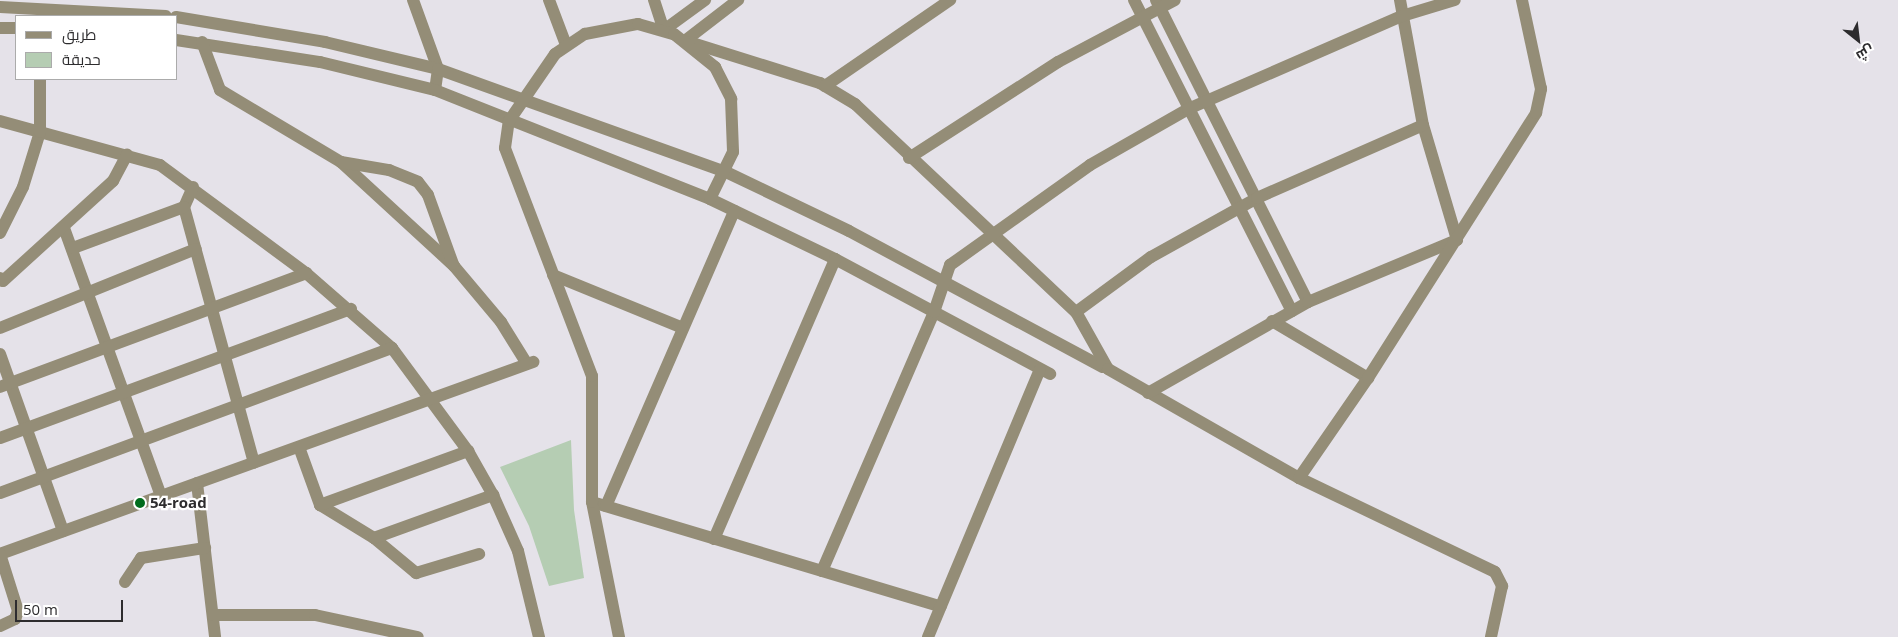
<!DOCTYPE html>
<html>
<head>
<meta charset="utf-8">
<style>
	body { margin:0 }
	#map { position:relative; width:1898px; height:637px; overflow:hidden; background:#e5e2e9; font-family:"Open Sans",Cairo,sans-serif }
	div>[style] { position:absolute }
	[style*='--x'] { left:calc(var(--x)*1px); top:calc(var(--y)*1px); width:calc(var(--w)*1px); rotate:calc(var(--a)*1deg) }
	.green>* { inset:0; background:#b5cdb3 }
	.minor>* { height:12px; margin:-6px; padding:0 6px; transform-origin:6px; border-radius:6px; background:#948d77 }
	.dots>* { width:14px; height:14px; translate:-50% -50%; box-sizing:border-box; border:2px solid #fff; border-radius:50% }
	span { translate:-50% -50%; white-space:nowrap; text-align:center; line-height:1.15; -webkit-text-stroke:4.5px #fff; paint-order:stroke }
	.poi-label { font-size:15px; color:#2d2c2e; font-weight:700 }
	.left { translate:0 -50%; text-align:left }
	.legend { position:absolute; left:15px; top:15px; width:162px; height:65px; box-sizing:border-box; background:#fff; border:1px solid #ababab; margin:0; padding:6px 9px; list-style:none; font-size:15px; color:#2d2c2e }
	.legend li { display:flex; align-items:center; gap:10px; height:25px }
	.legend b { width:25px; border:1px solid #ababab }
	.north { position:absolute; left:1833px; top:15px; width:50px; height:50px; -webkit-text-stroke:4px #fff; paint-order:stroke; rotate:151deg; font-size:14px; font-weight:700; line-height:20px; text-align:center; color:#2d2c2e }
	.north::after { content:''; display:block; margin:auto; width:18px; height:22px; background:#2d2c2e; clip-path:polygon(50% 0,100% 100%,50% 72%,0 100%) }
	.scale { position:absolute; left:15px; top:600px; width:108px; height:22px; box-sizing:border-box; border:2px solid #2d2c2e; border-top:0; padding-left:6px; font-size:15px; line-height:18px; white-space:nowrap; color:#2d2c2e; -webkit-text-stroke:4px #fff; paint-order:stroke }
</style>
</head>
<body>
<div id="map">
	<div class="green">
		<div style="clip-path:polygon(571px 440px,574px 510px,584px 578px,549px 586px,529px 526px,500px 467px)"></div>
	</div>
	<div class="minor">
		<div style="--x:413;--y:0;--w:73;--a:70.1"></div>
		<div style="--x:438;--y:69;--w:21;--a:98"></div>
		<div style="--x:549;--y:0;--w:48;--a:69.3"></div>
		<div style="--x:654;--y:0;--w:32;--a:72"></div>
		<div style="--x:1134;--y:0;--w:349;--a:63.1"></div>
		<div style="--x:1156;--y:0;--w:338;--a:63.3"></div>
		<div style="--x:1400;--y:0;--w:127;--a:79.6"></div>
		<div style="--x:1423;--y:125;--w:120;--a:73.5"></div>
		<div style="--x:0;--y:7;--w:166;--a:3.1"></div>
		<div style="--x:176;--y:17;--w:151;--a:9.5"></div>
		<div style="--x:325;--y:42;--w:116;--a:13.4"></div>
		<div style="--x:438;--y:69;--w:306;--a:19.7"></div>
		<div style="--x:726;--y:172;--w:136;--a:25.6"></div>
		<div style="--x:849;--y:231;--w:288;--a:28.2"></div>
		<div style="--x:0;--y:28;--w:16;--a:0"></div>
		<div style="--x:664;--y:30;--w:51;--a:-36.2"></div>
		<div style="--x:176;--y:40;--w:146;--a:8.7"></div>
		<div style="--x:320;--y:62;--w:118;--a:13.7"></div>
		<div style="--x:435;--y:90;--w:296;--a:21.6"></div>
		<div style="--x:710;--y:199;--w:139;--a:25.6"></div>
		<div style="--x:835;--y:259;--w:244;--a:28.1"></div>
		<div style="--x:686;--y:40;--w:66;--a:-37.6"></div>
		<div style="--x:202;--y:42;--w:51;--a:69.4"></div>
		<div style="--x:220;--y:90;--w:141;--a:30.8"></div>
		<div style="--x:341;--y:162;--w:154;--a:42.6"></div>
		<div style="--x:454;--y:266;--w:73;--a:50"></div>
		<div style="--x:501;--y:322;--w:49;--a:58.2"></div>
		<div style="--x:689;--y:42;--w:137;--a:17.4"></div>
		<div style="--x:820;--y:83;--w:41;--a:31"></div>
		<div style="--x:855;--y:104;--w:303;--a:43.3"></div>
		<div style="--x:1076;--y:312;--w:65;--a:60.7"></div>
		<div style="--x:1108;--y:369;--w:220;--a:29.7"></div>
		<div style="--x:1299;--y:478;--w:217;--a:25.6"></div>
		<div style="--x:1495;--y:572;--w:16;--a:63"></div>
		<div style="--x:1502;--y:586;--w:52;--a:102.2"></div>
		<div style="--x:825;--y:86;--w:152;--a:-34.5"></div>
		<div style="--x:0;--y:121;--w:166;--a:15.4"></div>
		<div style="--x:160;--y:165;--w:182;--a:36.5"></div>
		<div style="--x:306;--y:273;--w:114;--a:41.1"></div>
		<div style="--x:392;--y:348;--w:128;--a:53.6"></div>
		<div style="--x:468;--y:451;--w:51;--a:60.4"></div>
		<div style="--x:493;--y:495;--w:61;--a:65.9"></div>
		<div style="--x:518;--y:551;--w:89;--a:76.3"></div>
		<div style="--x:909;--y:158;--w:177;--a:-32.8"></div>
		<div style="--x:1058;--y:62;--w:132;--a:-27.9"></div>
		<div style="--x:341;--y:162;--w:49;--a:9.5"></div>
		<div style="--x:389;--y:170;--w:31;--a:22"></div>
		<div style="--x:418;--y:182;--w:16;--a:52"></div>
		<div style="--x:428;--y:195;--w:73;--a:70.1"></div>
		<div style="--x:193;--y:187;--w:22;--a:114"></div>
		<div style="--x:184;--y:207;--w:265;--a:74.7"></div>
		<div style="--x:64;--y:228;--w:285;--a:70.1"></div>
		<div style="--x:0;--y:233;--w:51;--a:-63.4"></div>
		<div style="--x:23;--y:187;--w:58;--a:-72.8"></div>
		<div style="--x:40;--y:132;--w:53;--a:-90"></div>
		<div style="--x:73;--y:248;--w:118;--a:-20.3"></div>
		<div style="--x:553;--y:275;--w:140;--a:22.2"></div>
		<div style="--x:0;--y:278;--w:4;--a:45"></div>
		<div style="--x:3;--y:281;--w:149;--a:-42.3"></div>
		<div style="--x:113;--y:181;--w:30;--a:-62"></div>
		<div style="--x:1076;--y:312;--w:93;--a:-36.3"></div>
		<div style="--x:1151;--y:257;--w:121;--a:-29.1"></div>
		<div style="--x:1257;--y:198;--w:181;--a:-23.7"></div>
		<div style="--x:1272;--y:321;--w:112;--a:30.7"></div>
		<div style="--x:0;--y:328;--w:211;--a:-22"></div>
		<div style="--x:0;--y:354;--w:188;--a:70.4"></div>
		<div style="--x:0;--y:387;--w:327;--a:-20.4"></div>
		<div style="--x:1148;--y:393;--w:184;--a:-29.6"></div>
		<div style="--x:1308;--y:302;--w:161;--a:-22.6"></div>
		<div style="--x:0;--y:438;--w:374;--a:-20.2"></div>
		<div style="--x:299;--y:447;--w:62;--a:70.1"></div>
		<div style="--x:320;--y:505;--w:63;--a:31.4"></div>
		<div style="--x:374;--y:538;--w:55;--a:39.8"></div>
		<div style="--x:416;--y:573;--w:66;--a:-16.8"></div>
		<div style="--x:1299;--y:478;--w:121;--a:-55.4"></div>
		<div style="--x:1368;--y:378;--w:314;--a:-57.6"></div>
		<div style="--x:1536;--y:113;--w:25;--a:-78"></div>
		<div style="--x:1541;--y:89;--w:91;--a:-102.1"></div>
		<div style="--x:197;--y:483;--w:155;--a:83.3"></div>
		<div style="--x:0;--y:493;--w:418;--a:-20.3"></div>
		<div style="--x:592;--y:502;--w:364;--a:16.7"></div>
		<div style="--x:320;--y:505;--w:158;--a:-20"></div>
		<div style="--x:606;--y:506;--w:322;--a:-66.5"></div>
		<div style="--x:374;--y:538;--w:127;--a:-19.9"></div>
		<div style="--x:714;--y:539;--w:305;--a:-66.6"></div>
		<div style="--x:0;--y:554;--w:567;--a:-19.81"></div>
		<div style="--x:822;--y:571;--w:282;--a:-66.6"></div>
		<div style="--x:934;--y:312;--w:50;--a:-71.2"></div>
		<div style="--x:950;--y:265;--w:172;--a:-35.5"></div>
		<div style="--x:1090;--y:165;--w:113;--a:-29.7"></div>
		<div style="--x:1188;--y:109;--w:233;--a:-23.5"></div>
		<div style="--x:1402;--y:16;--w:55;--a:-16.8"></div>
		<div style="--x:125;--y:582;--w:29;--a:-56"></div>
		<div style="--x:141;--y:558;--w:65;--a:-8.9"></div>
		<div style="--x:213;--y:615;--w:102;--a:0"></div>
		<div style="--x:315;--y:615;--w:105;--a:12.1"></div>
		<div style="--x:0;--y:626;--w:17;--a:-25"></div>
		<div style="--x:15;--y:619;--w:9;--a:-69"></div>
		<div style="--x:18;--y:611;--w:60;--a:-107.5"></div>
		<div style="--x:619;--y:637;--w:138;--a:-101.3"></div>
		<div style="--x:592;--y:502;--w:126;--a:-90"></div>
		<div style="--x:592;--y:376;--w:244;--a:-110.9"></div>
		<div style="--x:505;--y:148;--w:27;--a:-82"></div>
		<div style="--x:509;--y:121;--w:81;--a:-55.5"></div>
		<div style="--x:555;--y:54;--w:36;--a:-34"></div>
		<div style="--x:585;--y:34;--w:54;--a:-10.7"></div>
		<div style="--x:638;--y:24;--w:37;--a:16"></div>
		<div style="--x:674;--y:34;--w:53;--a:38.8"></div>
		<div style="--x:715;--y:67;--w:36;--a:63"></div>
		<div style="--x:731;--y:99;--w:53;--a:87.8"></div>
		<div style="--x:733;--y:152;--w:52;--a:116.1"></div>
		<div style="--x:928;--y:637;--w:290;--a:-67.3"></div>
	</div>
	<div class="dots">
		<div style="left:140px;top:503px;background:#006c1c"></div>
	</div>
	<div class="poi-label">
		<span class="left" style="left:150px;top:503px">54-road</span>
	</div>
	<ul class="legend">
	<li><b style="height:6px;background:#948d77"></b>طريق</li>
	<li><b style="height:14px;background:#b5cdb3"></b>حديقة</li>
	</ul>
	<div class="north">ش</div>
	<div class="scale">50 m</div>
</div>
</body>
</html>
